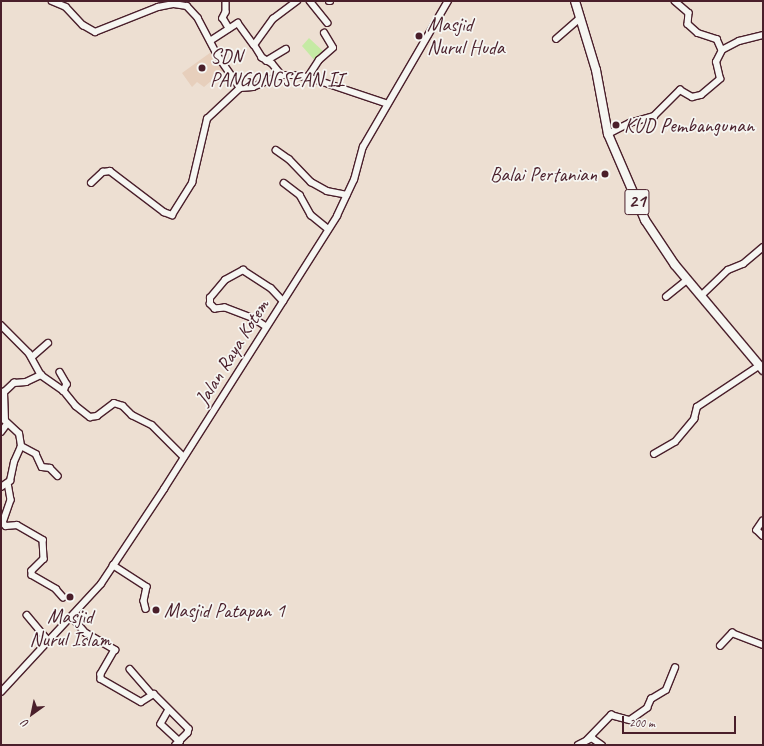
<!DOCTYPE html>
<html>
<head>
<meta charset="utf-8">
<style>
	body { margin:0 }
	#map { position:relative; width:764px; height:746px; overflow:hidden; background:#eddfd2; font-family:Caveat,sans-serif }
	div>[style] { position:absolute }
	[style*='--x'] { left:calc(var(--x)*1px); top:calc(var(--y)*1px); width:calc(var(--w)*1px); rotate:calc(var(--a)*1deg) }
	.built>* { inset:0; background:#e7cfbc }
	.green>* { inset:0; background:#c5eaa4 }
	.roads { filter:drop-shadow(1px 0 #4a1f2b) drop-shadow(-1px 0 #4a1f2b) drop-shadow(0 1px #4a1f2b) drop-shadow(0 -1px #4a1f2b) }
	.minor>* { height:5.5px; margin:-2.75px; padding:0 2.75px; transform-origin:2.75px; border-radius:2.75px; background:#f6f6f2 }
	.highway>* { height:8px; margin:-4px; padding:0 4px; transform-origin:4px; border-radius:4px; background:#f6f6f2 }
	.dots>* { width:11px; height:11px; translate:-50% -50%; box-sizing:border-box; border:2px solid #f6f6f2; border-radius:50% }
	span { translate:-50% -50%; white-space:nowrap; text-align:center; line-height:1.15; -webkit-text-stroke:3.5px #f6f6f2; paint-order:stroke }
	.shield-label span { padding:1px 3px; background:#f6f6f2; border:1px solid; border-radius:3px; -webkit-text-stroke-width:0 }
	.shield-label { font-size:19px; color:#4a1f2b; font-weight:700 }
	.poi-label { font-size:20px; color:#4a1f2b }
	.left { translate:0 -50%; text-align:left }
	.right { translate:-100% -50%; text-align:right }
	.street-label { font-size:20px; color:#4a1f2b }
	.frame { position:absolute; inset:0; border:2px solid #4a1f2b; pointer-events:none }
	.north { position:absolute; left:12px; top:694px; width:40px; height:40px; -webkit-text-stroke:3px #f6f6f2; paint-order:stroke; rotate:213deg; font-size:11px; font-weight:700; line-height:16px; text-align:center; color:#4a1f2b }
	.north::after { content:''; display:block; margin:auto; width:14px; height:18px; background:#4a1f2b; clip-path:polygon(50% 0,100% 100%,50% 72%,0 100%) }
	.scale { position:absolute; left:622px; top:716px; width:114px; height:18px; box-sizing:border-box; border:2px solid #4a1f2b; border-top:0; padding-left:5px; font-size:12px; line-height:14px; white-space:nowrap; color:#4a1f2b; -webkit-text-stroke:3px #f6f6f2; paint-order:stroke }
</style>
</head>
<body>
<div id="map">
	<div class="built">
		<div style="clip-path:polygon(214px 50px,222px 63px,218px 66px,222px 64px,225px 69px,204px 87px,197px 82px,192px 87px,182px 73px)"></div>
	</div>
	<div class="green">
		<div style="clip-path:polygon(309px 38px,325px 53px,316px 62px,302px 46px)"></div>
	</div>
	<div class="roads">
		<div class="minor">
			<div style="--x:52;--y:1;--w:15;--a:23"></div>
			<div style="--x:66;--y:7;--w:25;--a:47"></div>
			<div style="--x:83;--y:25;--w:14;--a:30"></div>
			<div style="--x:95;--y:32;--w:68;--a:-21.6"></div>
			<div style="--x:158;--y:7;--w:16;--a:-11"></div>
			<div style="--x:174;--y:4;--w:13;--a:9"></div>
			<div style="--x:187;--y:6;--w:16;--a:47"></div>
			<div style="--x:198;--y:18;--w:43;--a:62.2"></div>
			<div style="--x:218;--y:56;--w:39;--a:55"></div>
			<div style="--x:240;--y:88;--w:13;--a:-4"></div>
			<div style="--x:253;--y:87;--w:30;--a:-23"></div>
			<div style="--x:281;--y:75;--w:12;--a:0"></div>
			<div style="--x:293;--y:75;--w:15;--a:8"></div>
			<div style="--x:308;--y:77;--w:84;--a:18.6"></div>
			<div style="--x:226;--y:1;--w:11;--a:90"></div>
			<div style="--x:226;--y:12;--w:7;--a:117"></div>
			<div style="--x:223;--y:18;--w:12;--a:59"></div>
			<div style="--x:310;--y:1;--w:28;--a:51"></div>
			<div style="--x:329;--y:1;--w:1;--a:0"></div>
			<div style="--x:675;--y:1;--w:18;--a:41"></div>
			<div style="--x:689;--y:13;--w:11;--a:95"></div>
			<div style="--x:688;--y:24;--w:13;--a:42"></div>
			<div style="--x:698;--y:33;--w:20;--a:18"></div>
			<div style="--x:717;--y:39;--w:12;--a:66"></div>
			<div style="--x:556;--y:39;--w:32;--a:-41"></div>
			<div style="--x:210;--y:41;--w:33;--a:-33"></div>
			<div style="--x:238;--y:23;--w:27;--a:54"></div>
			<div style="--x:266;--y:61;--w:23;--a:-31"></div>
			<div style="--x:281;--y:75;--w:14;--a:-129"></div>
			<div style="--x:272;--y:64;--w:12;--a:-149"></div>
			<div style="--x:262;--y:58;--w:15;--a:-122"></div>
			<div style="--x:254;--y:45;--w:32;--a:-54"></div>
			<div style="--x:273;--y:19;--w:30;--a:-37"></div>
			<div style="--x:308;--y:77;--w:20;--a:-57"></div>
			<div style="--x:319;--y:60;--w:18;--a:-41"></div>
			<div style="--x:333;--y:48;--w:17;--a:-121"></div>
			<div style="--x:608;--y:134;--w:25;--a:-27"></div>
			<div style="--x:630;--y:123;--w:25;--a:-16"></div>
			<div style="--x:654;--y:116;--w:37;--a:-45"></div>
			<div style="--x:680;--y:90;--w:14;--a:30"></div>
			<div style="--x:692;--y:97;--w:9;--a:-13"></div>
			<div style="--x:701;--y:95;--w:25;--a:-40"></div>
			<div style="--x:720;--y:79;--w:17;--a:-103"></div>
			<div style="--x:716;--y:62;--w:13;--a:-63"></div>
			<div style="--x:722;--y:50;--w:19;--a:-28"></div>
			<div style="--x:739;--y:41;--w:25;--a:-14"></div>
			<div style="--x:276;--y:150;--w:16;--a:35"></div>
			<div style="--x:289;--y:159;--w:32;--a:46"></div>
			<div style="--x:311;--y:182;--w:18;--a:29"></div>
			<div style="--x:327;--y:191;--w:20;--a:11"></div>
			<div style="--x:91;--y:183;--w:16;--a:-43"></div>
			<div style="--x:103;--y:172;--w:7;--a:-8"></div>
			<div style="--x:110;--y:171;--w:68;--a:37.2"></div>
			<div style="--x:164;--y:212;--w:9;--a:21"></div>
			<div style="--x:172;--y:215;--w:38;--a:-58"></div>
			<div style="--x:192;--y:183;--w:66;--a:-76.8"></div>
			<div style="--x:207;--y:119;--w:45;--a:-43.2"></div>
			<div style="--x:284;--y:183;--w:20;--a:37"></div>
			<div style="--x:300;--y:195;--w:23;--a:61"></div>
			<div style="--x:311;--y:215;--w:22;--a:39"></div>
			<div style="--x:701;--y:296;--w:37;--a:-44"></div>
			<div style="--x:728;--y:270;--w:16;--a:-22"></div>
			<div style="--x:743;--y:264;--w:26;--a:-40"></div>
			<div style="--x:666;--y:297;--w:27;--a:-39"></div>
			<div style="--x:1;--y:325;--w:40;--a:45"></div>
			<div style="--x:29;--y:353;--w:25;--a:61"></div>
			<div style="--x:266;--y:327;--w:14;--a:-146"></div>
			<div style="--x:254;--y:319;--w:31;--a:-159"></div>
			<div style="--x:225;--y:308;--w:10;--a:174"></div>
			<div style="--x:215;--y:309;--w:7;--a:-135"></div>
			<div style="--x:210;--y:304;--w:6;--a:-90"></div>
			<div style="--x:210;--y:298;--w:23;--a:-50"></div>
			<div style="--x:225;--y:280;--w:21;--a:-29"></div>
			<div style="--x:243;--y:270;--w:33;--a:33"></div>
			<div style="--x:271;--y:288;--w:18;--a:47"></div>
			<div style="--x:32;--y:357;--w:21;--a:-41"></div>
			<div style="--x:60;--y:372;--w:14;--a:60"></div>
			<div style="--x:67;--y:384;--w:8;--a:113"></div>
			<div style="--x:1;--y:395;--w:18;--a:-43"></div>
			<div style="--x:14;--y:383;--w:12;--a:-5"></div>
			<div style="--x:26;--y:382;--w:17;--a:-25"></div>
			<div style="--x:41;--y:375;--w:28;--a:35"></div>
			<div style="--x:64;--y:391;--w:19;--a:51"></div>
			<div style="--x:76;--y:406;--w:18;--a:38"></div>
			<div style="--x:90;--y:417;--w:7;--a:-8"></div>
			<div style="--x:97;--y:416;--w:21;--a:-37"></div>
			<div style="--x:114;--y:403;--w:9;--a:18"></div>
			<div style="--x:123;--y:406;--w:13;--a:45"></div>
			<div style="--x:132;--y:415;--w:22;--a:27"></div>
			<div style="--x:152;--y:425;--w:45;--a:45"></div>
			<div style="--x:1;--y:432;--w:10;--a:-53"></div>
			<div style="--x:21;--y:446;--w:17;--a:28"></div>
			<div style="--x:36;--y:454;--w:14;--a:65"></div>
			<div style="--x:42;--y:467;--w:8;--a:7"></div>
			<div style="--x:50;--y:468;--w:11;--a:45"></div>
			<div style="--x:654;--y:454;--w:24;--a:-30"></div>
			<div style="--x:675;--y:442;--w:30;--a:-50"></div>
			<div style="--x:694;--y:419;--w:12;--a:-76"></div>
			<div style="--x:697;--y:407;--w:74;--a:-33.5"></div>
			<div style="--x:8;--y:483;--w:17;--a:80"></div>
			<div style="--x:11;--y:500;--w:24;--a:109"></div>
			<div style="--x:3;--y:523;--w:4;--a:45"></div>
			<div style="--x:6;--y:526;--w:11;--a:-5"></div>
			<div style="--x:17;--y:525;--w:30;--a:30"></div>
			<div style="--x:43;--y:540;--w:19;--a:87"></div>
			<div style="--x:44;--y:559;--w:17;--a:135"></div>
			<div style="--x:32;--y:571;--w:4;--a:90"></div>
			<div style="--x:32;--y:575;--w:28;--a:30"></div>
			<div style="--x:56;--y:589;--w:11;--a:49"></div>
			<div style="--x:1;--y:487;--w:11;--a:-34"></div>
			<div style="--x:10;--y:481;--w:19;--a:-78"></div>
			<div style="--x:14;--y:462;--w:17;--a:-66"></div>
			<div style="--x:21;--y:446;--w:12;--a:-99"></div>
			<div style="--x:19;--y:434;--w:19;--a:-137"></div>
			<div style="--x:5;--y:421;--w:29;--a:-92"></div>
			<div style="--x:763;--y:521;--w:11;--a:124"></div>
			<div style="--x:757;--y:530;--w:8;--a:45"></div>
			<div style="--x:113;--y:565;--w:40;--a:32.9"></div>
			<div style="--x:147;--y:587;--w:14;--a:102"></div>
			<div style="--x:144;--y:601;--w:8;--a:76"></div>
			<div style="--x:27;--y:615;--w:34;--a:50"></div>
			<div style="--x:72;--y:617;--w:21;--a:49"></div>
			<div style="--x:86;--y:633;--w:34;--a:30"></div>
			<div style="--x:115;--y:650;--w:28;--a:120"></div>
			<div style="--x:101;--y:674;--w:5;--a:90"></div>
			<div style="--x:101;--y:679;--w:46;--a:29.9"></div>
			<div style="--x:141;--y:702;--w:15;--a:-32"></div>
			<div style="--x:154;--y:694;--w:49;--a:45"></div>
			<div style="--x:189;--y:729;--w:4;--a:104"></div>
			<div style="--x:188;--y:733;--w:17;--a:135"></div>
			<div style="--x:720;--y:646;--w:18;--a:-47"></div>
			<div style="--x:732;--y:633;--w:33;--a:21"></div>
			<div style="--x:130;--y:669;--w:33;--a:49"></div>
			<div style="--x:1;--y:692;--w:147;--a:-47.2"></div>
			<div style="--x:101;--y:584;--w:114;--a:-56.4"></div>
			<div style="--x:164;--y:489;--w:323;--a:-57.6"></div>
			<div style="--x:337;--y:216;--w:40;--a:-65"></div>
			<div style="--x:354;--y:180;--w:34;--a:-75"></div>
			<div style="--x:363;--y:147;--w:169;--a:-59.8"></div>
			<div style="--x:169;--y:710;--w:16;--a:120"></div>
			<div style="--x:161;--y:724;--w:26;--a:43"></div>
			<div style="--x:587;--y:740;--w:35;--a:-46"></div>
			<div style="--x:611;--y:715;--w:20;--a:15"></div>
			<div style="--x:630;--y:720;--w:21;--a:-35"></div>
			<div style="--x:647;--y:708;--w:10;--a:-66"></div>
			<div style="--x:651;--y:699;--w:17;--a:-31"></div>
			<div style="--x:666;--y:690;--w:24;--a:-68"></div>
			<div style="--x:578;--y:745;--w:16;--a:-27"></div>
			<div style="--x:592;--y:738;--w:12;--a:35"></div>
		</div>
		<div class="highway">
			<div style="--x:575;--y:1;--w:72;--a:73.1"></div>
			<div style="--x:596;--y:70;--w:65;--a:79.4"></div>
			<div style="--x:608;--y:134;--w:94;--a:66.7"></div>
			<div style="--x:645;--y:220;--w:54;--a:56.3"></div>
			<div style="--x:675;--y:265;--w:137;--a:50"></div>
		</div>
	</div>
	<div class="dots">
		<div style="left:419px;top:36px;background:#4a1f2b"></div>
		<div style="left:202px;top:68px;background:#4a1f2b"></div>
		<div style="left:616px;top:125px;background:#4a1f2b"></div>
		<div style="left:605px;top:174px;background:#4a1f2b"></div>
		<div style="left:70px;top:597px;background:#4a1f2b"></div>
		<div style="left:156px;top:610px;background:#4a1f2b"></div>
	</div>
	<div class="shield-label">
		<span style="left:637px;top:202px">21</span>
	</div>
	<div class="poi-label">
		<span class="left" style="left:427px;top:36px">Masjid<br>Nurul Huda</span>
		<span class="left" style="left:210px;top:68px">SDN<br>PANGONGSEAN II</span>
		<span class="left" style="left:624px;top:125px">KUD Pembangunan</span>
		<span class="right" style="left:597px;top:174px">Balai Pertanian</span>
		<span class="left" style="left:164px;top:610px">Masjid Patapan 1</span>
		<span style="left:70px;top:628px">Masjid<br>Nurul Islam</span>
	</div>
	<div class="street-label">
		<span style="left:232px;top:352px;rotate:-58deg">Jalan Raya Kotem</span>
	</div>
	<div class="frame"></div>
	<div class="north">U</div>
	<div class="scale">200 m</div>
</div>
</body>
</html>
